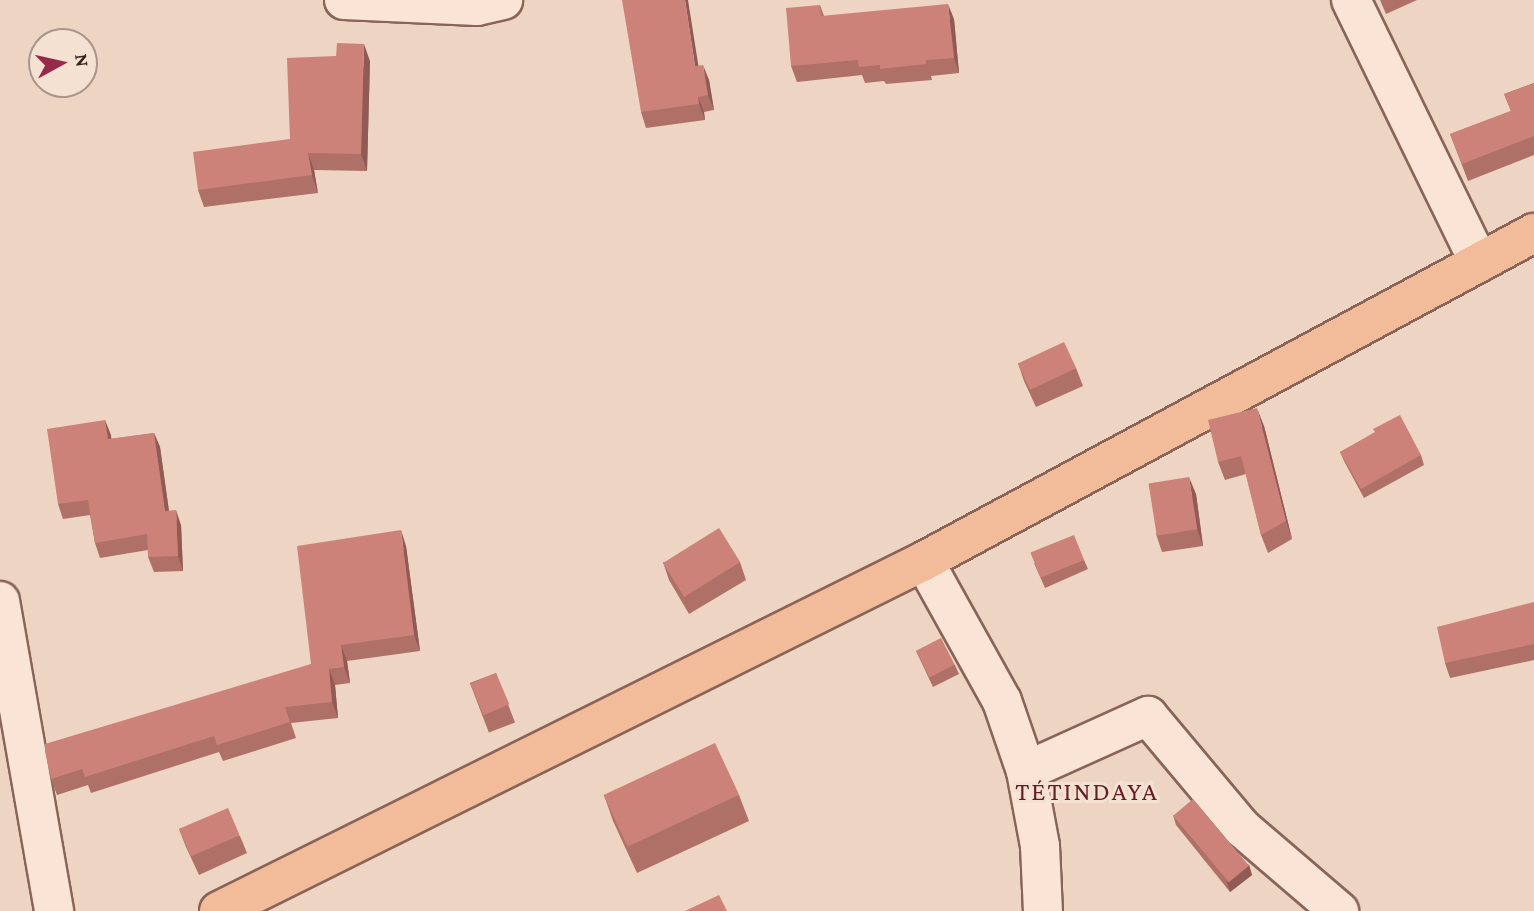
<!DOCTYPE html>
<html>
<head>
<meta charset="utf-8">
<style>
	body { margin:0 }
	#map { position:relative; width:1534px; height:911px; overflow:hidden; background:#eed4c2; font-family:"Crimson Pro",serif }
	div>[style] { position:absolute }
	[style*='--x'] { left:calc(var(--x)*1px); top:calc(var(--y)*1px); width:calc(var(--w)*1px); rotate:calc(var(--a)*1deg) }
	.roads { filter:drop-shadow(2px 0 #886459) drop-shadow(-2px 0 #886459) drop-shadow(0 2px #886459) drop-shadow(0 -2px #886459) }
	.minor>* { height:38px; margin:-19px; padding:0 19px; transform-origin:19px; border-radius:19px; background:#f9e4d5 }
	.major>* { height:38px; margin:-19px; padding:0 19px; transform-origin:19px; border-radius:19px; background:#f2bc9a }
	.wall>* { inset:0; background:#af7067; transform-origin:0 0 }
	.shaded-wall>* { inset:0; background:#8f5b54 }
	.building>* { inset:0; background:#cc8278; transform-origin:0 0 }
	span { translate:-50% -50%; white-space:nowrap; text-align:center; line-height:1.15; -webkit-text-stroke:6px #f5e1d2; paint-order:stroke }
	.neighbourhood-label { font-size:26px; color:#651d23; letter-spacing:2px }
	.north { position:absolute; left:28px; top:28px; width:70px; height:70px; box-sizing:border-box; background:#f5e1d2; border:2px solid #a9958a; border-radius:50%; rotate:82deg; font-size:19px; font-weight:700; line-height:28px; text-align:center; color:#38231d }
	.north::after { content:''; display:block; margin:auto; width:24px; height:32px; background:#97294a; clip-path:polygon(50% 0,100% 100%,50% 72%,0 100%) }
</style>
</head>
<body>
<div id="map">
	<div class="roads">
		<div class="minor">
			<div style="--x:344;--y:0;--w:133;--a:2.6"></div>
			<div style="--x:477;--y:6;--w:27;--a:-13"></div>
			<div style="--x:1351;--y:0;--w:292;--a:64"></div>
			<div style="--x:924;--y:561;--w:160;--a:60.9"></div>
			<div style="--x:1002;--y:701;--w:74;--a:71.1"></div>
			<div style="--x:1026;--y:771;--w:76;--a:79.4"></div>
			<div style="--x:1040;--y:846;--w:65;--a:87.4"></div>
			<div style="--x:0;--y:601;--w:315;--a:80.1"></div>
			<div style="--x:1026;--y:771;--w:134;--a:-24.3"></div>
			<div style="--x:1148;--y:716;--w:146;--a:50"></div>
			<div style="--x:1242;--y:828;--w:128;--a:40.6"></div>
		</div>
		<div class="major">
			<div style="--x:219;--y:911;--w:787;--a:-26.4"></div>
			<div style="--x:924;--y:561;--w:693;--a:-28.27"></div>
		</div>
	</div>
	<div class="wall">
		<div style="clip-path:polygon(1380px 0,1417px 0,1386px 14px)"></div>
		<div style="clip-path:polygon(820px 5px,824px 16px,954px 19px,959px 73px,931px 76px,932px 80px,886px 84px,884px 81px,865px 83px,862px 75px,797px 82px,791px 66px)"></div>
		<div style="clip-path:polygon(370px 61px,367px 171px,314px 170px,318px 193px,204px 207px,198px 190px,290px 139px)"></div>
		<div style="clip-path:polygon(698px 65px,709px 80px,714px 110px,704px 112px,705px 120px,646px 128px,641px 112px)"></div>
		<div style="clip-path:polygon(1534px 83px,1534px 155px,1468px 181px,1450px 134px,1511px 111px,1504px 94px)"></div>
		<div style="clip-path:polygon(1018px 363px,1076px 368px,1083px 386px,1036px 407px,1024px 381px)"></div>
		<div style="clip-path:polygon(105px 420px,111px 439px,154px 433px,160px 447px,169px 511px,181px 525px,183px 571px,154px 572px,148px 557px,148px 550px,100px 558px,95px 543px,90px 515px,63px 519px,58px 504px)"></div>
		<div style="clip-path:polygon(1264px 426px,1292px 539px,1268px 553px,1261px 535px,1246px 474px,1225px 480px,1218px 462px)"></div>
		<div style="clip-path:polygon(1375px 433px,1421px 455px,1424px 465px,1364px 498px,1344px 461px,1340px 452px)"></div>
		<div style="clip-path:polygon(1196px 494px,1203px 546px,1162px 552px,1156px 534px)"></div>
		<div style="clip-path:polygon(406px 546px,420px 651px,347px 661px,350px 683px,335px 685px,338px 718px,291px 723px,296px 738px,223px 761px,219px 752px,91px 793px,88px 785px,57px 795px,51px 779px,311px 664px)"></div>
		<div style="clip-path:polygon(1084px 560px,1088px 569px,1045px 588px,1034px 563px)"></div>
		<div style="clip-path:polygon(663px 562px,740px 562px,746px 580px,689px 614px,669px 580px)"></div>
		<div style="clip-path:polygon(1534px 602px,1534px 660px,1450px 678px,1445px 663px)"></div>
		<div style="clip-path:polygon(916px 651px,955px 665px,959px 674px,933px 687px)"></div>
		<div style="left:496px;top:673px;width:53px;height:28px;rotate:69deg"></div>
		<div style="clip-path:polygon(604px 795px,739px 795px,749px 821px,637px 873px,613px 821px)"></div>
		<div style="clip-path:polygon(1173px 815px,1249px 865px,1252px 875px,1230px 892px,1176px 825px)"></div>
		<div style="clip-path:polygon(179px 829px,240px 836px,247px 853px,199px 875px,186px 847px)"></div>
	</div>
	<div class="shaded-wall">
		<div style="clip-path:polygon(685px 0,688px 0,701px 82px,695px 66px)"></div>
		<div style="clip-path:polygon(948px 4px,954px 19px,959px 73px,954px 58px)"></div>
		<div style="clip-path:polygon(364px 44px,370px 61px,367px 171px,361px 154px)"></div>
		<div style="clip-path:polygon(703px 65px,709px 80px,714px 110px,708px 95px)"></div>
		<div style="clip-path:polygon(698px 97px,704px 112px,705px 120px,699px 104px)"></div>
		<div style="clip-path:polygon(308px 153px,314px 170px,318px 193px,312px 175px)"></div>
		<div style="clip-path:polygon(1257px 408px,1264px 426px,1292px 539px,1286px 521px)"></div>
		<div style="clip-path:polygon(105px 420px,111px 435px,113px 454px,108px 439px)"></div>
		<div style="clip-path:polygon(154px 433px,160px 447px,171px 526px,165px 511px)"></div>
		<div style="clip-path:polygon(1189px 477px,1196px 494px,1203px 546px,1197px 529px)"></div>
		<div style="clip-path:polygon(176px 510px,181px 525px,183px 571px,178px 556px)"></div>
		<div style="clip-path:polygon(401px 530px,406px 546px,420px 651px,414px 635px)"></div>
		<div style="clip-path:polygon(341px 645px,347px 661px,350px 683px,344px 667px)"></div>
		<div style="clip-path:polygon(329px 669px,335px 685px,338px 718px,332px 702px)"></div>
		<div style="clip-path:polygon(1249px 865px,1252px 875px,1230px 892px,1227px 883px)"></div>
	</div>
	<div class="building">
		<div style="clip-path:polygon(622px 0,685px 0,695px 66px,703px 65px,708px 95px,698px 97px,699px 104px,641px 112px)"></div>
		<div style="clip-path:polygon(948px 4px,954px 58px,926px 60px,926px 64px,880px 69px,880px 65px,859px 67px,858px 60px,791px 66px,786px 8px,820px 5px,821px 16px)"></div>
		<div style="clip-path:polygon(337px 43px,364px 44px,361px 154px,308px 153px,312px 175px,198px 190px,193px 152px,290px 139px,287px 58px,336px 56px)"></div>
		<div style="clip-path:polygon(1534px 83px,1534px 136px,1462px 164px,1450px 134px,1511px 111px,1504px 94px)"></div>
		<div style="left:1064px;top:342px;width:29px;height:51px;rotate:65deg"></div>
		<div style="clip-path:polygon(1257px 408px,1286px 521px,1261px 535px,1241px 456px,1218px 462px,1208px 420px)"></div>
		<div style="clip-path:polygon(1400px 415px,1421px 455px,1361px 489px,1340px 452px,1375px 432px,1373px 429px)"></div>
		<div style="clip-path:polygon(105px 420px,108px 439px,154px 433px,165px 511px,176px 510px,178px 556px,148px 557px,147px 534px,95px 543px,88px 500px,58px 504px,47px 429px)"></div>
		<div style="left:1189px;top:477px;width:53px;height:41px;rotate:81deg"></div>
		<div style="left:719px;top:528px;width:40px;height:66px;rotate:58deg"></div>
		<div style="clip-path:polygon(401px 530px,414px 635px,341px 645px,344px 667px,329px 669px,332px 702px,285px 707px,290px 722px,217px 745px,214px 736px,85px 777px,82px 769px,51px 779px,45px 751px,45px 744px,311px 664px,297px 546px)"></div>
		<div style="left:1074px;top:535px;width:27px;height:47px;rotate:68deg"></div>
		<div style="clip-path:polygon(1534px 602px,1534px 644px,1445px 663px,1437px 627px)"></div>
		<div style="left:941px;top:638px;width:30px;height:28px;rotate:63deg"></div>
		<div style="left:496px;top:673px;width:34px;height:28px;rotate:67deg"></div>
		<div style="left:715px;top:743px;width:57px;height:123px;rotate:65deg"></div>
		<div style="left:1193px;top:799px;width:87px;height:26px;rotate:50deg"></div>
		<div style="left:228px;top:808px;width:30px;height:53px;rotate:67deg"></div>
		<div style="clip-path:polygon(719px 895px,727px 911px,685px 911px)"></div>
	</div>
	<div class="neighbourhood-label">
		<span style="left:1087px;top:792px">TÉTINDAYA</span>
	</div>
	<div class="north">N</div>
</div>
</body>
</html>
